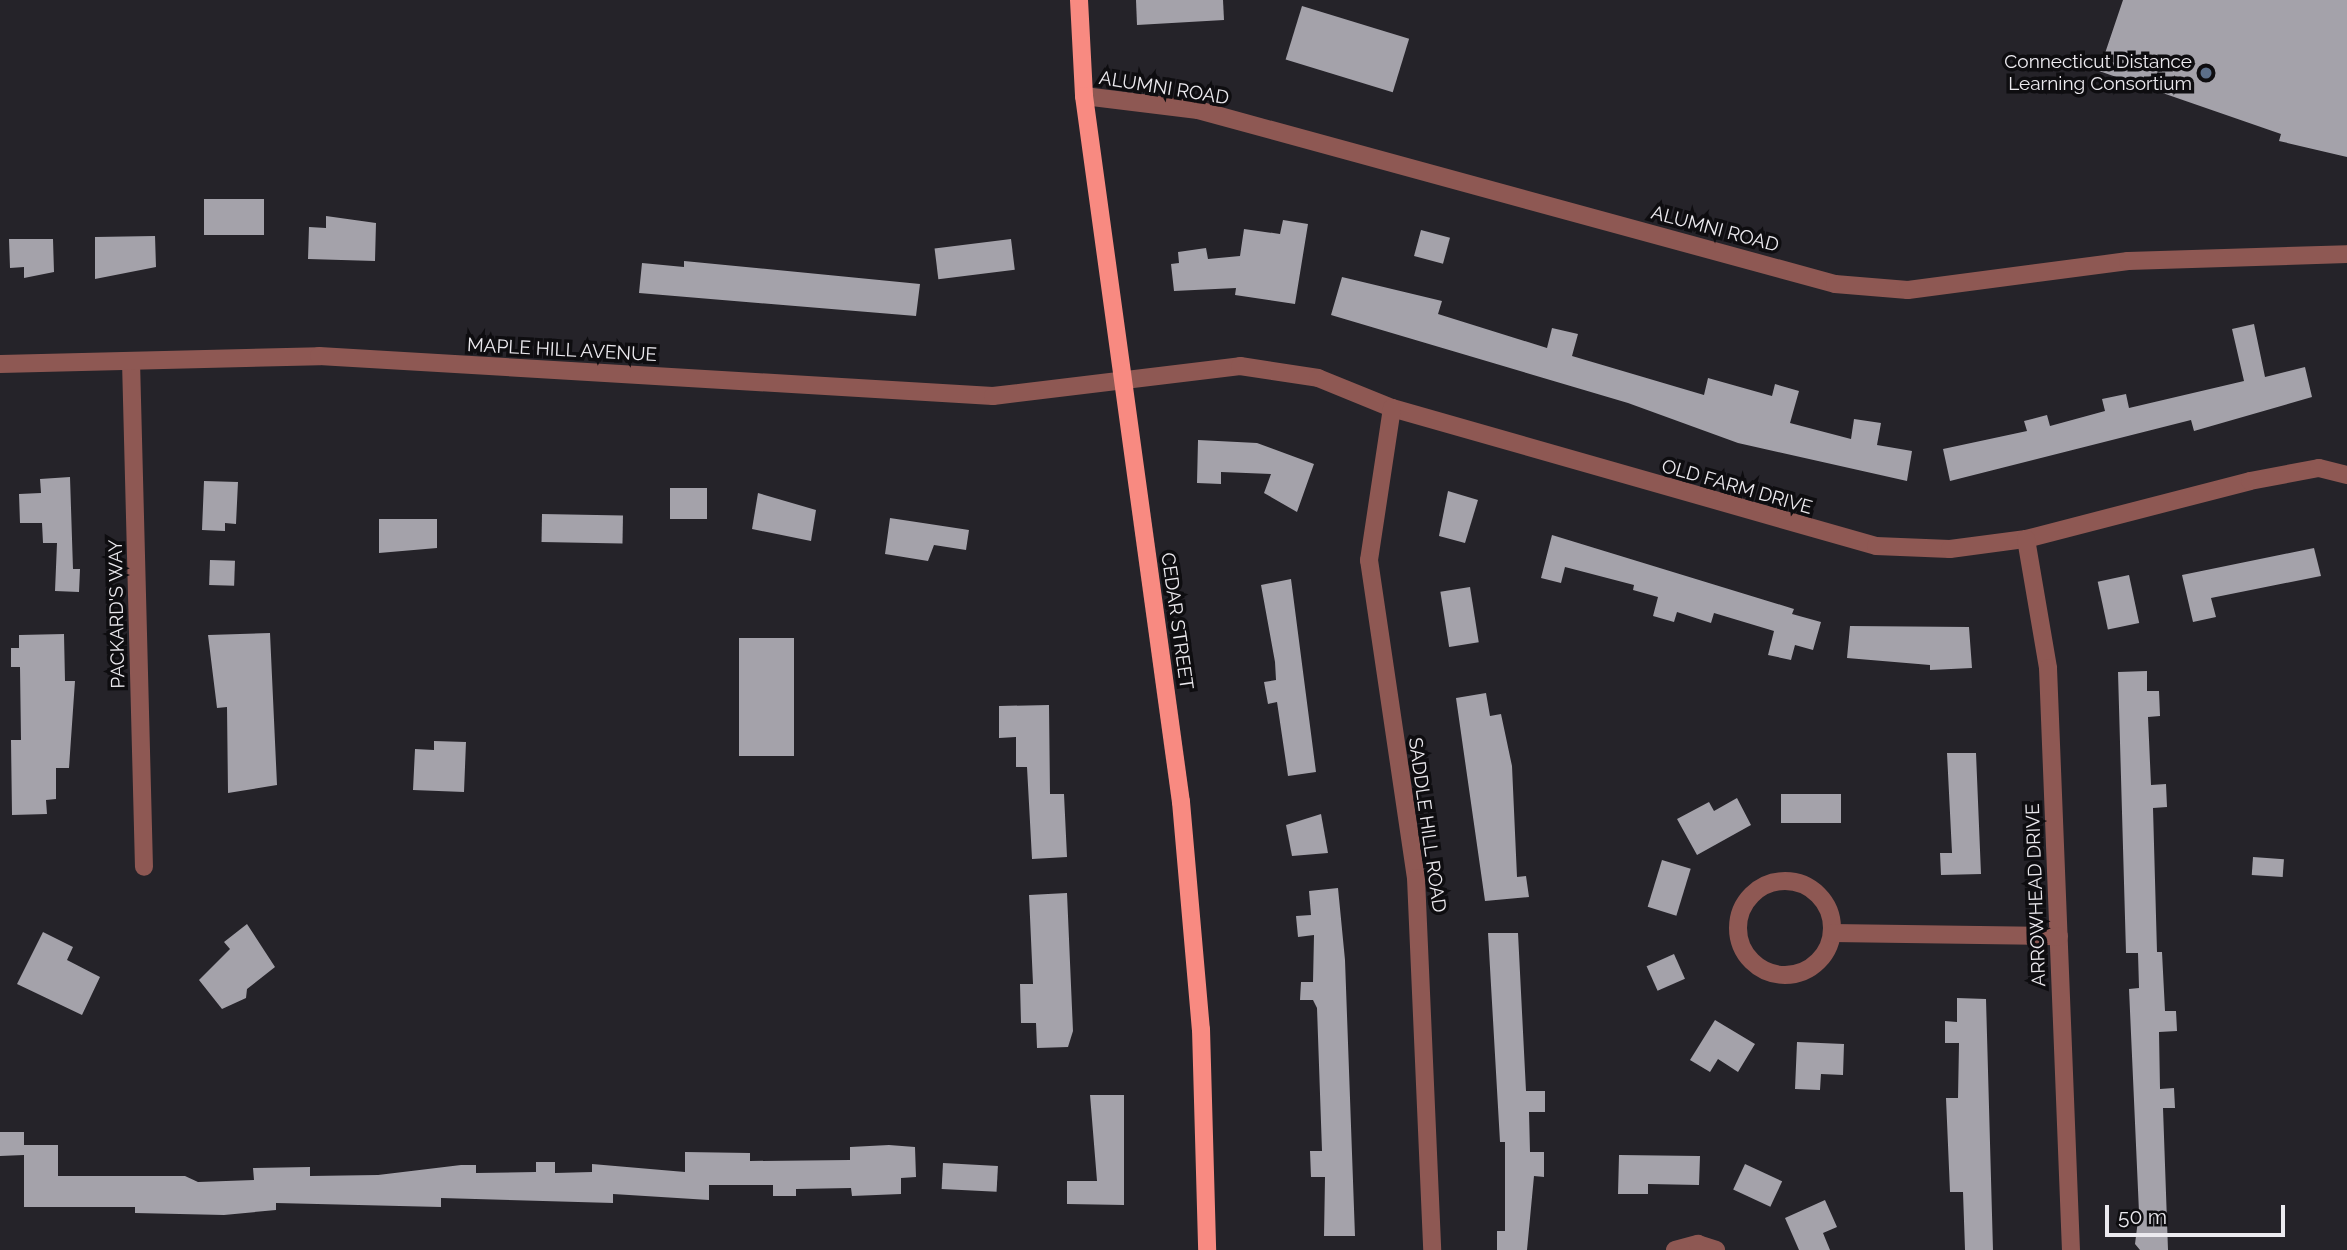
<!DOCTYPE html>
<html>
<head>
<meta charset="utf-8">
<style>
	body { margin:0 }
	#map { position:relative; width:2347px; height:1250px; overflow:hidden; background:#252329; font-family:Raleway,sans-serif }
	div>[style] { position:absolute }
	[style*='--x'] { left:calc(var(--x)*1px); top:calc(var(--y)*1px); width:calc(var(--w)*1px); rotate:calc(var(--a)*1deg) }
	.building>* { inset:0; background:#a4a2aa; transform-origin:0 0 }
	.minor>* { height:18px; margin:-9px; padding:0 9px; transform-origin:9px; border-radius:9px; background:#8e5853 }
	.minor>.ring { margin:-9px; padding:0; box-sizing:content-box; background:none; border:18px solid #8e5853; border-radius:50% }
	.major>* { height:18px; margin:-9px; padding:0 9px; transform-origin:9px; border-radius:9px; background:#f88a81 }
	.dots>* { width:19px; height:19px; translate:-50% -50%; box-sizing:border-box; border:4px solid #0e0d10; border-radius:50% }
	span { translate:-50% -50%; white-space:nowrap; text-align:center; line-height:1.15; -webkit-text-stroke:7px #0e0d10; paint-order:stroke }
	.poi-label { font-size:19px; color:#eceaef }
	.right { translate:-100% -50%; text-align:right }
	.street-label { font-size:19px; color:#eceaef }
	.scale { position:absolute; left:2105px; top:1205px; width:180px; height:32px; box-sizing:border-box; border:4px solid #eceaef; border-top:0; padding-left:9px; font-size:21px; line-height:24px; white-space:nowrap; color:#eceaef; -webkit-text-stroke:5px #0e0d10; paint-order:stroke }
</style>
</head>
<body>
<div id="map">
	<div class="building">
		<div style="clip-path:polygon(1136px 0,1223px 0,1224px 20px,1137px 25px)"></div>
		<div style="clip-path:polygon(2123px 0,2347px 0,2347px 157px,2279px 141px,2281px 134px,2099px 71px)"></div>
		<div style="left:1302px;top:6px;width:112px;height:56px;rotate:17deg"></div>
		<div style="left:204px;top:199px;width:60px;height:36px"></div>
		<div style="clip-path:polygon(326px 216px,376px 223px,375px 261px,308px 259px,309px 227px,326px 228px)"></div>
		<div style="clip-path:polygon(1283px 220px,1308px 224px,1295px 304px,1235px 295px,1236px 288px,1174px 291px,1171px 264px,1179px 263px,1178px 252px,1206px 248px,1208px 259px,1240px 256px,1244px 229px,1280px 234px)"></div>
		<div style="left:1421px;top:230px;width:30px;height:27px;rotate:15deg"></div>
		<div style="clip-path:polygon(155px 236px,156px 267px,95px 279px,95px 237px)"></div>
		<div style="clip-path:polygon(9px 239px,53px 239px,54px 272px,24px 278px,24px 267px,10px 268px)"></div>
		<div style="left:1011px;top:239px;width:31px;height:77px;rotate:83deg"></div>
		<div style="clip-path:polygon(684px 261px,920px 284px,916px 316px,639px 293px,642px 263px,684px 267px)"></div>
		<div style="clip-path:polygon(1342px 277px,1442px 301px,1438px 314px,1547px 348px,1552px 328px,1578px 334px,1572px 356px,1704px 395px,1708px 378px,1772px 396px,1775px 384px,1799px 391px,1790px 423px,1851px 439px,1854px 419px,1881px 423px,1877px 445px,1912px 451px,1907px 481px,1738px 443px,1628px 403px,1331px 315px)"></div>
		<div style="clip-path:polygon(2254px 324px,2265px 377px,2305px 367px,2312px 397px,2194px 431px,2191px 420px,1950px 481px,1943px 449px,2027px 431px,2024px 421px,2047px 415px,2050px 426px,2105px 411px,2102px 399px,2126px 394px,2129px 408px,2244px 381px,2232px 329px)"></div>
		<div style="clip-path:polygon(1198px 440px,1257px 443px,1314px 464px,1297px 512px,1264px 493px,1271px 474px,1221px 472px,1221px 484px,1197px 483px)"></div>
		<div style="clip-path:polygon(70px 477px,73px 569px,80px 569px,79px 592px,55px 591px,57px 543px,43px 543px,42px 523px,20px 523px,19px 494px,41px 493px,40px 479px)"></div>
		<div style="clip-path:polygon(204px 481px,238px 482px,236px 524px,225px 523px,225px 531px,202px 530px)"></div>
		<div style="left:670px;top:488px;width:37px;height:31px"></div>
		<div style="clip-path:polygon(1448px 491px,1478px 500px,1465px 543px,1439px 536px)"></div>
		<div style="clip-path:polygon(758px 493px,816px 510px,811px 541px,752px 529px)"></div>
		<div style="left:542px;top:514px;width:81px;height:28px;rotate:1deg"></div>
		<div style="clip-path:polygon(890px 518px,969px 530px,966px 550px,934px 545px,928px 561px,885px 554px)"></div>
		<div style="clip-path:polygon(379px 519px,437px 519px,437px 548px,379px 553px)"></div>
		<div style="clip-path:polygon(1552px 535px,1794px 609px,1792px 614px,1821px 622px,1813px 650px,1795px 645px,1791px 660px,1768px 655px,1774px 631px,1714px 613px,1711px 623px,1677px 612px,1674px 622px,1653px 616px,1658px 597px,1633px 590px,1634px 585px,1565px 567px,1561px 583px,1541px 578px)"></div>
		<div style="clip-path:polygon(2314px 548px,2321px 576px,2211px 598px,2216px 617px,2193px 622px,2182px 575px)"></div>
		<div style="left:210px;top:560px;width:25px;height:25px;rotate:2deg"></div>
		<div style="left:2129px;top:575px;width:49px;height:32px;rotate:78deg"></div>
		<div style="clip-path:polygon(1291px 579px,1316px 772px,1288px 776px,1277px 702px,1268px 704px,1264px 682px,1276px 680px,1275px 662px,1261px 585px)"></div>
		<div style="left:1470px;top:587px;width:56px;height:30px;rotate:81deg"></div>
		<div style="clip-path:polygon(1850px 626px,1969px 627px,1972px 668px,1930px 670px,1930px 665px,1847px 658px)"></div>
		<div style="clip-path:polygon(270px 633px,277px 785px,228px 793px,227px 707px,217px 708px,208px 635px)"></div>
		<div style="clip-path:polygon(64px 634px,65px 681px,75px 681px,69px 768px,56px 768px,56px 799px,46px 800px,47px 814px,12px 815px,11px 740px,21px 740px,20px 667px,11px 667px,11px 648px,19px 648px,19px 635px)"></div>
		<div style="left:739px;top:638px;width:55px;height:118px"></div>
		<div style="clip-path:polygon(2147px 671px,2147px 691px,2159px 691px,2160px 716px,2148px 717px,2151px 785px,2166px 784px,2167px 807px,2153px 808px,2157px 952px,2162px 952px,2165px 1011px,2176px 1011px,2177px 1031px,2159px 1032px,2160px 1089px,2174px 1088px,2175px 1108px,2163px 1108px,2168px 1250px,2140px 1250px,2135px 1244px,2139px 1212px,2129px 989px,2139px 988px,2138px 953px,2126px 953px,2118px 672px)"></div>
		<div style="clip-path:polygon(1486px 693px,1490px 716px,1501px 714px,1512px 766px,1517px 877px,1526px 876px,1529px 897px,1485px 901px,1456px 698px)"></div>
		<div style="clip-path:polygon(1049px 705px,1050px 794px,1064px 794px,1067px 857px,1032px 859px,1027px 767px,1016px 767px,1016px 737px,999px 738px,999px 706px)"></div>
		<div style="clip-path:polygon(434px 741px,466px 742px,464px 792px,413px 790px,415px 749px,434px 750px)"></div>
		<div style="clip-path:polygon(1947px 753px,1976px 753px,1981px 874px,1941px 875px,1940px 853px,1952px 853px)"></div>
		<div style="left:1841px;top:794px;width:29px;height:60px;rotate:90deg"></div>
		<div style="clip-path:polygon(1737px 798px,1751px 825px,1697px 855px,1677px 819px,1709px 802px,1714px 811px)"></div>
		<div style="clip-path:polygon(1321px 814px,1328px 853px,1292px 856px,1286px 825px)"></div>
		<div style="left:2253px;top:857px;width:31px;height:18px;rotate:4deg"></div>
		<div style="left:1662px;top:860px;width:30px;height:49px;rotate:17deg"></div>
		<div style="clip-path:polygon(1338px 888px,1345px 960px,1355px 1236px,1324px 1236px,1325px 1177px,1311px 1177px,1310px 1151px,1322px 1151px,1317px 1008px,1313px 1000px,1300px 1000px,1301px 982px,1313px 982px,1314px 935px,1298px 937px,1296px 916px,1311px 915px,1309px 891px)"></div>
		<div style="clip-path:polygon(1067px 893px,1073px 1031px,1068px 1047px,1037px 1048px,1036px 1023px,1021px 1023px,1020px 984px,1033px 984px,1029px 895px)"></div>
		<div style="clip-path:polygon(247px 924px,275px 967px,247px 989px,246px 998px,222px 1009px,199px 980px,230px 949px,224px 942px)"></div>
		<div style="clip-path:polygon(43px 932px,73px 947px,67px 960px,100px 977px,82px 1015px,17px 984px)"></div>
		<div style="clip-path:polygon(1488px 933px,1518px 933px,1526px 1091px,1545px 1091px,1545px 1112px,1529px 1112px,1530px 1152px,1544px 1152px,1544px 1177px,1534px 1176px,1527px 1250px,1497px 1250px,1497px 1231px,1505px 1231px,1505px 1142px,1500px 1142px)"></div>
		<div style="left:1674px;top:954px;width:27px;height:30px;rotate:66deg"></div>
		<div style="clip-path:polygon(1957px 998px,1986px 999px,1993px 1250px,1965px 1250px,1963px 1192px,1950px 1192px,1946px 1098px,1958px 1098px,1959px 1043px,1945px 1043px,1945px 1021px,1957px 1022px)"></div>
		<div style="clip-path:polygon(1715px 1020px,1755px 1044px,1738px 1072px,1718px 1059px,1710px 1072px,1690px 1060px)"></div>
		<div style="clip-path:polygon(1797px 1042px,1844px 1044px,1843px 1075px,1821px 1074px,1820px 1090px,1795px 1089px)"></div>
		<div style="clip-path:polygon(1090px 1095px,1124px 1095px,1124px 1205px,1067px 1204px,1067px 1181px,1097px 1181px)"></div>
		<div style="clip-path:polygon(0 1132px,24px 1132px,24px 1145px,58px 1145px,58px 1176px,185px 1176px,198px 1182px,254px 1180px,253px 1168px,310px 1167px,310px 1176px,378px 1175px,461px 1165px,476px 1165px,476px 1173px,536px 1172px,536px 1162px,555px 1162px,555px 1173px,592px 1172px,592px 1164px,685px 1172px,685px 1152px,750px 1153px,750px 1161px,850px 1160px,850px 1147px,889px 1145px,915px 1147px,916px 1177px,901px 1178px,901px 1194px,852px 1196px,851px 1188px,796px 1189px,796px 1196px,773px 1196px,773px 1185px,709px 1185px,709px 1200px,613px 1194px,613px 1203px,441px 1198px,441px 1207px,276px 1203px,276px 1210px,224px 1215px,135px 1213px,135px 1207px,24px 1207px,24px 1155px,0 1156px)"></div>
		<div style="clip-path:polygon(1619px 1155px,1700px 1156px,1699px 1185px,1648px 1184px,1648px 1194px,1618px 1194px)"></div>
		<div style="left:943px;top:1163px;width:55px;height:26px;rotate:3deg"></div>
		<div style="left:1745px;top:1164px;width:41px;height:28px;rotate:25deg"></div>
		<div style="clip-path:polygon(1825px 1200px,1837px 1227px,1823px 1233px,1830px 1250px,1799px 1250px,1785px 1218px)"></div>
	</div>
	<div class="minor">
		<div style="--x:1084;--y:96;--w:115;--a:7"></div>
		<div style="--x:1198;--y:110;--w:660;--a:15.28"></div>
		<div style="--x:1835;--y:284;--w:73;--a:4.7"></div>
		<div style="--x:1908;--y:290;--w:222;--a:-7.5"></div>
		<div style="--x:2128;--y:261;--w:219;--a:-1.8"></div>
		<div style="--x:131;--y:361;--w:506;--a:88.53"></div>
		<div style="--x:0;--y:364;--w:319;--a:-1.4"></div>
		<div style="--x:319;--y:356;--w:675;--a:3.4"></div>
		<div style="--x:993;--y:396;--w:249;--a:-6.9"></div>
		<div style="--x:1240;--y:366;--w:79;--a:8.7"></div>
		<div style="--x:1318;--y:378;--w:80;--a:22.1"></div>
		<div style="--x:1392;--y:408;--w:503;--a:15.91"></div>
		<div style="--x:1876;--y:546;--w:74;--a:2.3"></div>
		<div style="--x:1950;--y:549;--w:77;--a:-7.5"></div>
		<div style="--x:2026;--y:539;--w:231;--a:-14.5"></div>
		<div style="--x:2250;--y:481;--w:70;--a:-10.7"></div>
		<div style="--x:2319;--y:468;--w:29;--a:14"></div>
		<div style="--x:1392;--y:408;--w:154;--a:98.6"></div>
		<div style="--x:1369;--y:560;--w:321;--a:81.6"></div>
		<div style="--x:1416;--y:878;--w:372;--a:87.5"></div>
		<div style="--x:2026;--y:539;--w:131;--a:80.3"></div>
		<div style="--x:2048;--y:668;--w:582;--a:87.74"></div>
		<div class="ring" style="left:1738px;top:881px;width:76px;height:76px"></div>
		<div style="--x:1832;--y:933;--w:227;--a:0.8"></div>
		<div style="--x:1675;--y:1250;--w:24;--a:-15"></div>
		<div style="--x:1698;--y:1244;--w:19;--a:18"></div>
	</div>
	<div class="major">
		<div style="--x:1079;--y:0;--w:96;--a:87"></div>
		<div style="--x:1084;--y:96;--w:713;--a:82.18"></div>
		<div style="--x:1181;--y:802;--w:228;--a:85"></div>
		<div style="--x:1201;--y:1029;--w:221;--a:88.4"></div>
	</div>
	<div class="dots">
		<div style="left:2206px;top:73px;background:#5c6f8a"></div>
	</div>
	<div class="poi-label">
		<span class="right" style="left:2192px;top:73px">Connecticut Distance<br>Learning Consortium</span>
	</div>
	<div class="street-label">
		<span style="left:1164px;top:88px;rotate:9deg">ALUMNI ROAD</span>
		<span style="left:1715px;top:229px;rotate:15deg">ALUMNI ROAD</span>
		<span style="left:562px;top:350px;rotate:3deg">MAPLE HILL AVENUE</span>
		<span style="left:1737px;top:487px;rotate:16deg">OLD FARM DRIVE</span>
		<span style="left:117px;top:614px;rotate:-91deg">PACKARD'S WAY</span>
		<span style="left:1177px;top:621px;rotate:82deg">CEDAR STREET</span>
		<span style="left:1427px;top:825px;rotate:82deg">SADDLE HILL ROAD</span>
		<span style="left:2036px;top:895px;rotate:-92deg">ARROWHEAD DRIVE</span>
	</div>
	<div class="scale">50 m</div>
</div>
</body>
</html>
